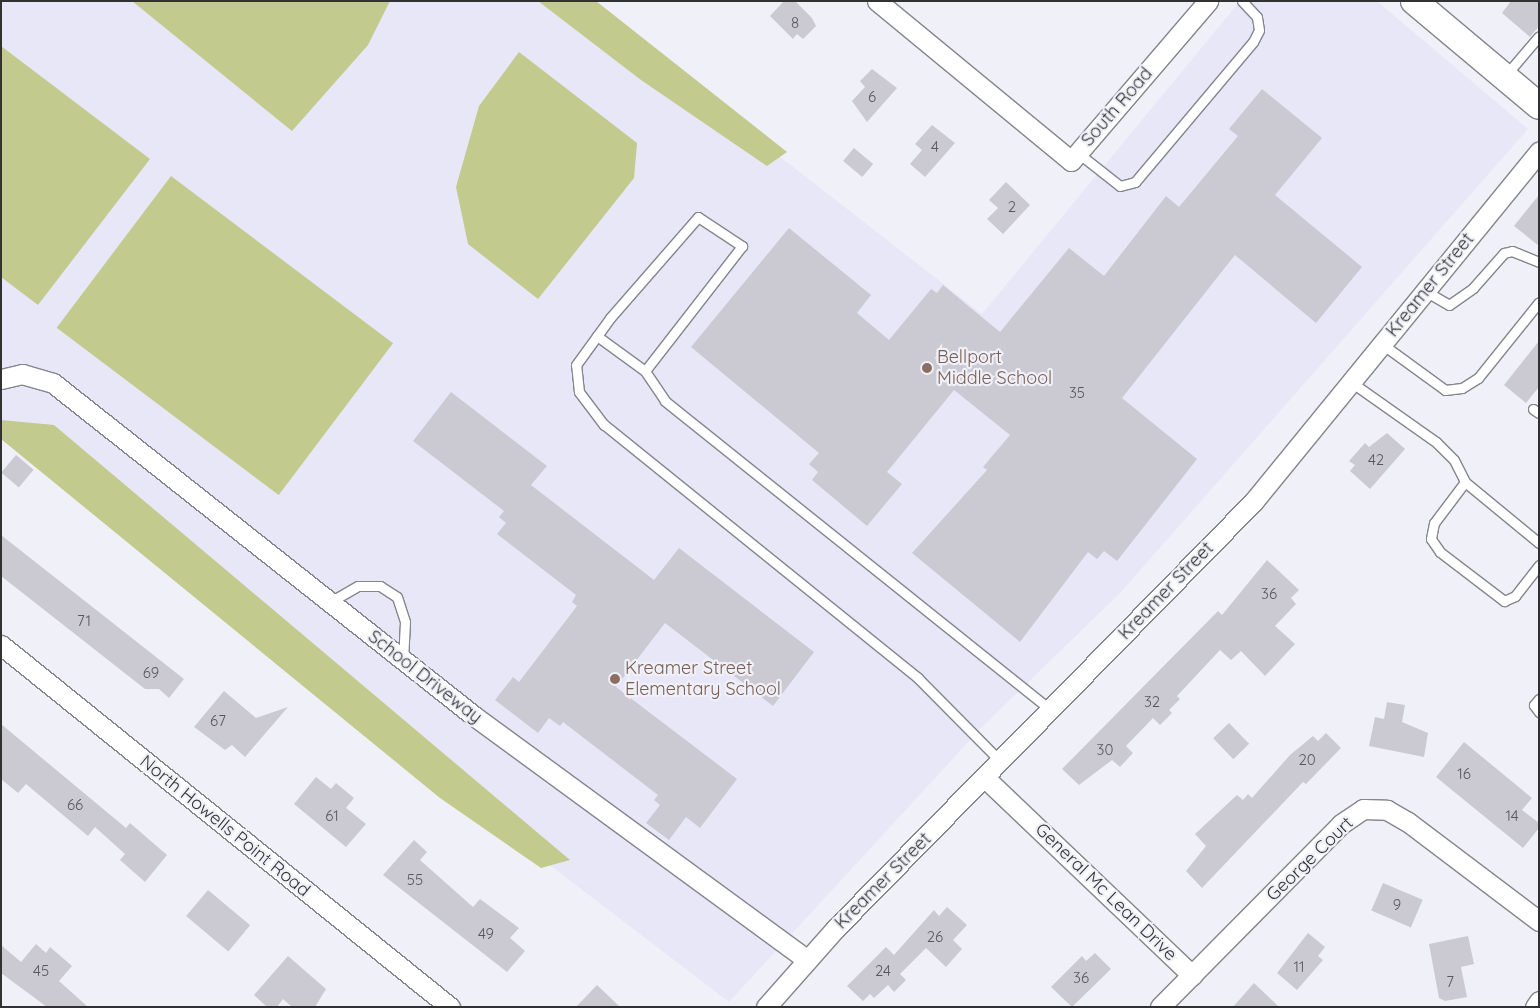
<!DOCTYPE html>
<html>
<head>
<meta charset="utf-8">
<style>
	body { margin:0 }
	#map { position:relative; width:1540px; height:1008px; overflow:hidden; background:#f0f0f8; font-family:Quicksand,sans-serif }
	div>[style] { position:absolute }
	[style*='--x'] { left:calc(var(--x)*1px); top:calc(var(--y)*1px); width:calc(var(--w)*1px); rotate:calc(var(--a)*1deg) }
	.built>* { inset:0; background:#e8e7f7 }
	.green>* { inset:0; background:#c2ca8d; transform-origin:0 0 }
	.building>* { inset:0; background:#cbcad3; transform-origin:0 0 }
	.roads { filter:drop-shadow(1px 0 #85858d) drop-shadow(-1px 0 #85858d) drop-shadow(0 1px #85858d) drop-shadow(0 -1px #85858d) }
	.lane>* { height:9px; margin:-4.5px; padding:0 4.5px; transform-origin:4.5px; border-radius:4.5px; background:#fff }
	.street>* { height:19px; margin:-9.5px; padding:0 9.5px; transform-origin:9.5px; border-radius:9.5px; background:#fff }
	.secondary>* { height:26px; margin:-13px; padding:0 13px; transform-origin:13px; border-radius:13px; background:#fff }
	.dots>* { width:14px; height:14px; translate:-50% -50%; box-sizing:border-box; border:2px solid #f0f0f8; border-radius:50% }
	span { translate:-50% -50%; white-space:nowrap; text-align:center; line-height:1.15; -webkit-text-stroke:4.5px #f0f0f8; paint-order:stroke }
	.number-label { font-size:15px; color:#58585c }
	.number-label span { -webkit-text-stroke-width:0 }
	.street-label { font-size:18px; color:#323235 }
	.education-label { font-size:18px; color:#785e54 }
	.left { translate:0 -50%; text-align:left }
	.frame { position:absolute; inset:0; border:2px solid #323235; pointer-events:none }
</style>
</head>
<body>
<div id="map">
	<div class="built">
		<div style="clip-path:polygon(1px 1px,580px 1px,982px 314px,1240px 1px,1377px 1px,1528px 129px,1121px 592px,983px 726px,729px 1002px,243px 631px,1px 439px)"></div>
	</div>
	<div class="green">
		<div style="clip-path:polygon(132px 1px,390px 1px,368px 45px,292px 131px)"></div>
		<div style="clip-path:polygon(538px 1px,596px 1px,787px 152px,767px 166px,641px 80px)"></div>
		<div style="clip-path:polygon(1px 46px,150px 159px,38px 305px,1px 277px)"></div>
		<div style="clip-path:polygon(519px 52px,637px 143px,634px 178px,538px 299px,468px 244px,456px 187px,479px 106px)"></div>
		<div style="left:171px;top:176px;width:278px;height:190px;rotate:37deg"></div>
		<div style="clip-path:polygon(1px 420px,54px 425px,570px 860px,541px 868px,440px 798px,1px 439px)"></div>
	</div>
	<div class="building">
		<div style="clip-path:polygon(784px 1px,795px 1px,812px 18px,816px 26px,803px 39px,797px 34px,793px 39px,770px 16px)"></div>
		<div style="clip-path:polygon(1511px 1px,1539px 1px,1539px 26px,1530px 37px,1502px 13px)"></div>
		<div style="clip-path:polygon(872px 69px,897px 88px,867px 122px,852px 101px,865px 87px,860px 81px)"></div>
		<div style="clip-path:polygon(1262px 89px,1322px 138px,1275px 195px,1362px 267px,1316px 323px,1235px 255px,1122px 398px,1197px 459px,1117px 561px,1104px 551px,1097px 559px,1088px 552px,1020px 642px,912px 553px,987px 470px,983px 467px,1010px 435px,954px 390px,887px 472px,902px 484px,867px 526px,812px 480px,818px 472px,809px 464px,819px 453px,691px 347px,789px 228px,871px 295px,857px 313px,889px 340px,931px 289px,937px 293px,943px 285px,1000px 332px,1069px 248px,1104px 276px,1166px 196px,1179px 207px,1238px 136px,1229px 129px)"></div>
		<div style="clip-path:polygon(932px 125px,955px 143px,925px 177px,910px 164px,922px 150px,915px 144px)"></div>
		<div style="left:854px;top:148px;width:25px;height:17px;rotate:40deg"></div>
		<div style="clip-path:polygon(1006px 182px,1030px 205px,1003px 234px,987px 219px,998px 208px,989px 200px)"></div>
		<div style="clip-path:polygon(1539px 195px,1539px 246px,1514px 226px)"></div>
		<div style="clip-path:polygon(1539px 341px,1539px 387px,1526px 403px,1504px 385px)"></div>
		<div style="clip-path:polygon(451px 392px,547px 466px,531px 485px,654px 580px,679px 548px,814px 652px,773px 706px,665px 623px,616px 687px,737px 779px,700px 828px,686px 817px,669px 840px,646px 823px,660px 805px,654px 800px,658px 795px,563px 722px,560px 726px,549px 718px,538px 733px,495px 700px,513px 677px,519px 682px,577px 606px,572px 602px,576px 595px,497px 534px,506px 523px,499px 517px,504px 511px,413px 441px)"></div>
		<div style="clip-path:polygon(1387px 433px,1405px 449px,1370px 489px,1350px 471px,1355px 465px,1349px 461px,1365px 443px,1369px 447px)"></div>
		<div style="left:16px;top:455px;width:23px;height:23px;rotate:40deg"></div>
		<div style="clip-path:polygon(1px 535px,184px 679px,169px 698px,159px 689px,145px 689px,1px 576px)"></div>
		<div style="clip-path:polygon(1267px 560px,1299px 590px,1291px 598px,1296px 604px,1275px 626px,1295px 644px,1265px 676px,1241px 651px,1231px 660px,1220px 650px,1177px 696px,1180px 699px,1169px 710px,1172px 713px,1160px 725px,1153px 718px,1126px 746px,1133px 753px,1120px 767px,1112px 760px,1079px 785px,1062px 769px,1218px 611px,1222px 615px)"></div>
		<div style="clip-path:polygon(224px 691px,256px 718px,288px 707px,245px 757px,232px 745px,225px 750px,194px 727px)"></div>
		<div style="clip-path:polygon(1387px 702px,1405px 705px,1402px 722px,1428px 733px,1424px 757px,1369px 746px,1375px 717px,1384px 719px)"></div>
		<div style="left:1229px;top:723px;width:29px;height:22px;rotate:46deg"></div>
		<div style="clip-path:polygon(1px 724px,126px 828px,130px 823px,167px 855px,145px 882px,120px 860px,125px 854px,95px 827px,88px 836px,26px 784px,18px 793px,1px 779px)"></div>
		<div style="clip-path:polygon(1326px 733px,1341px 748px,1306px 784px,1303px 782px,1202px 888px,1186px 871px,1206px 846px,1195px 834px,1237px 795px,1243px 800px,1248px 794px,1252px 798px,1290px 755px,1313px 736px,1318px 741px)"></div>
		<div style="clip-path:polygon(1464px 742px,1532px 798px,1522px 810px,1539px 823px,1539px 828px,1523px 848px,1436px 777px)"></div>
		<div style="clip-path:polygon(316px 777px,331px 789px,336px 783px,354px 798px,346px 808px,366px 824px,346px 847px,294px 804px)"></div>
		<div style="clip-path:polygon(414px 840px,427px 852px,420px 860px,473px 907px,480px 899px,519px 928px,510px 938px,525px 951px,507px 972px,383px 875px)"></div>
		<div style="left:1383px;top:883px;width:43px;height:30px;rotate:23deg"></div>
		<div style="left:208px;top:890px;width:55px;height:34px;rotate:40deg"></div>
		<div style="clip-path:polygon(947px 907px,967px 925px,953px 940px,962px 949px,946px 967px,926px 948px,900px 974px,906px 980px,894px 992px,888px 985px,874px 998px,870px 994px,863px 1001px,847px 986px,886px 947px,894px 955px,934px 910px,939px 916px)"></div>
		<div style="clip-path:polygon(1308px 933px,1325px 947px,1318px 956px,1323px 960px,1297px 990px,1277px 973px)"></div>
		<div style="clip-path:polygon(1468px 936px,1474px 964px,1461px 967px,1467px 997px,1445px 1001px,1439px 998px,1429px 944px)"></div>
		<div style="clip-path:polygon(36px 944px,46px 953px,50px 947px,72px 966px,59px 981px,88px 1007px,47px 1007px,1px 973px,1px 945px,21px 962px)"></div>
		<div style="clip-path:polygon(1095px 953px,1111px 969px,1072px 1007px,1051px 987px,1082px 956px,1086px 961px)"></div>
		<div style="clip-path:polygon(288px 956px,326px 989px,315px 1007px,292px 1007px,283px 999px,277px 1007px,267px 1007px,254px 995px)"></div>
		<div style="clip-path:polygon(1254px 983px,1279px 1007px,1233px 1007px)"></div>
		<div style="clip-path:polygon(597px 985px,620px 1007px,576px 1007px)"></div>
	</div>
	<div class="roads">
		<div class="lane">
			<div style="--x:1505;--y:76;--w:52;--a:-49.6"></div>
			<div style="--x:1078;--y:153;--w:53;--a:38.2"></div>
			<div style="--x:1120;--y:186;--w:16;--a:-15"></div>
			<div style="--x:1135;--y:182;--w:183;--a:-49.9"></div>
			<div style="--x:1253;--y:42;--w:13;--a:-63"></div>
			<div style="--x:1259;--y:30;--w:13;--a:-99"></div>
			<div style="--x:1257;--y:17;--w:22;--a:-133"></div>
			<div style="--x:1425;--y:291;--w:28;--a:30"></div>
			<div style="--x:1449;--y:305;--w:29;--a:-35"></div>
			<div style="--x:1473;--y:288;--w:47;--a:-48.5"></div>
			<div style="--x:1504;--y:253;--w:8;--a:-14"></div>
			<div style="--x:1512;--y:251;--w:29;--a:22"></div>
			<div style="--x:597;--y:336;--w:59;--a:36.1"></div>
			<div style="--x:1382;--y:344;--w:78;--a:36.1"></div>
			<div style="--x:1445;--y:390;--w:17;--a:-7"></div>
			<div style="--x:1462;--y:388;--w:19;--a:-32"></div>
			<div style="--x:1478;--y:378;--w:97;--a:-51.2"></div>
			<div style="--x:1351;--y:382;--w:104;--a:35.2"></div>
			<div style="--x:1436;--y:442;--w:25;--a:45"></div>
			<div style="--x:1454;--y:460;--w:25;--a:63"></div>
			<div style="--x:1465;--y:482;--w:96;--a:39.5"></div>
			<div style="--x:1533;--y:409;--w:7;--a:34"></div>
			<div style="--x:1465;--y:482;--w:51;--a:127.1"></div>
			<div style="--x:1434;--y:523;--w:16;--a:101"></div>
			<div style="--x:1431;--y:539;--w:16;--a:55"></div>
			<div style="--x:1440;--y:552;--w:81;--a:37.4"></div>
			<div style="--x:1504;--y:601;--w:12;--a:-24"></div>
			<div style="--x:1515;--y:596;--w:39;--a:-52"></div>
			<div style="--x:330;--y:602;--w:32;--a:-30"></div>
			<div style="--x:358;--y:586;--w:22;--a:0"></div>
			<div style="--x:380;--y:586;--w:20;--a:33"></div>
			<div style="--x:397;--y:597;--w:26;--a:72"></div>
			<div style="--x:405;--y:622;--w:38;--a:93"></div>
			<div style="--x:1539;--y:699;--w:8;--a:130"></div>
			<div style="--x:1534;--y:705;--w:9;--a:54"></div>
			<div style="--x:1000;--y:761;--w:117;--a:-134.7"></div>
			<div style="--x:918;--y:678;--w:403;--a:-141.1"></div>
			<div style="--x:604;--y:425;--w:41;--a:-127.1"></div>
			<div style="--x:579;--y:392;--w:27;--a:-96"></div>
			<div style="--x:576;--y:365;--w:58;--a:-54.1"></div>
			<div style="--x:610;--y:318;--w:134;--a:-48.9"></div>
			<div style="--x:698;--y:217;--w:53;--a:33.4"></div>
			<div style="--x:742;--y:246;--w:158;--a:127.8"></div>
			<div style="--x:645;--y:371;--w:36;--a:56"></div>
			<div style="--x:665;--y:401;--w:493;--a:38.7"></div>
		</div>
		<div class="street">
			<div style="--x:877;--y:1;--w:251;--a:39.5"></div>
			<div style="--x:1071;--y:161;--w:211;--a:-49.4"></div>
			<div style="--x:1;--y:379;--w:22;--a:-13"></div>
			<div style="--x:22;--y:374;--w:32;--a:16"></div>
			<div style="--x:53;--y:383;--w:537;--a:38.34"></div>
			<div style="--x:474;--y:716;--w:413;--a:36.2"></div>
			<div style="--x:1;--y:645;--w:577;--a:38.88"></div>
			<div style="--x:985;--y:778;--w:286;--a:43.6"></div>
			<div style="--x:766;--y:1007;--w:104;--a:-48.5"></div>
			<div style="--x:835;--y:929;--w:599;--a:-45.61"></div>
			<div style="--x:1254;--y:501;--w:451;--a:-50.8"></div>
			<div style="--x:1160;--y:1007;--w:257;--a:-45.3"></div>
			<div style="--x:1341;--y:824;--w:27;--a:-34"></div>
			<div style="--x:1363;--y:809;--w:24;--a:2"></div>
			<div style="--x:1387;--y:810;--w:24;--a:30"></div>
			<div style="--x:1408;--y:822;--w:164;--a:37.1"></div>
			<div style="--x:1535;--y:1007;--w:7;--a:-56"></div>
		</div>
		<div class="secondary">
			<div style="--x:1414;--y:1;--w:163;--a:40"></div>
		</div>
	</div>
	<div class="dots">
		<div style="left:927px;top:368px;background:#8d6e63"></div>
		<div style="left:615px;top:679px;background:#8d6e63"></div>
	</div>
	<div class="number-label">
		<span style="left:795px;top:23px">8</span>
		<span style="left:872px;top:97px">6</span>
		<span style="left:935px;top:147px">4</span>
		<span style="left:1012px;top:207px">2</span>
		<span style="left:1077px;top:393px">35</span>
		<span style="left:1376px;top:460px">42</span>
		<span style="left:1269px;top:594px">36</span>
		<span style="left:84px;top:621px">71</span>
		<span style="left:151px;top:673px">69</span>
		<span style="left:1152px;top:702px">32</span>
		<span style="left:218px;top:721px">67</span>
		<span style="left:1105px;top:750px">30</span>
		<span style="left:1307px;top:760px">20</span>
		<span style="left:1464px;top:774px">16</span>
		<span style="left:75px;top:805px">66</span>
		<span style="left:332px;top:816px">61</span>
		<span style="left:1512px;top:816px">14</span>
		<span style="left:415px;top:880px">55</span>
		<span style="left:1397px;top:905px">9</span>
		<span style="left:486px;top:934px">49</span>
		<span style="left:935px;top:937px">26</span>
		<span style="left:1299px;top:967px">11</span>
		<span style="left:41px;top:971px">45</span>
		<span style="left:883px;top:971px">24</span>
		<span style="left:1081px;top:978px">36</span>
		<span style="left:1450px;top:982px">7</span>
	</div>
	<div class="street-label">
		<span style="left:1117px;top:107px;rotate:-49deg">South Road</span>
		<span style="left:1430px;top:285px;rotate:-51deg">Kreamer Street</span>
		<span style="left:1166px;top:591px;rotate:-46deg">Kreamer Street</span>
		<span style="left:425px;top:677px;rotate:38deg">School Driveway</span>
		<span style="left:225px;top:826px;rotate:39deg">North Howells Point Road</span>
		<span style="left:1310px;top:859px;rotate:-44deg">George Court</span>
		<span style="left:883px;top:881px;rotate:-45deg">Kreamer Street</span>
		<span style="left:1106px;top:892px;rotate:44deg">General Mc Lean Drive</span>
	</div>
	<div class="education-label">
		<span class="left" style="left:937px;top:368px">Bellport<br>Middle School</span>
		<span class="left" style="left:625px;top:679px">Kreamer Street<br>Elementary School</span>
	</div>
	<div class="frame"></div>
</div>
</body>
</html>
